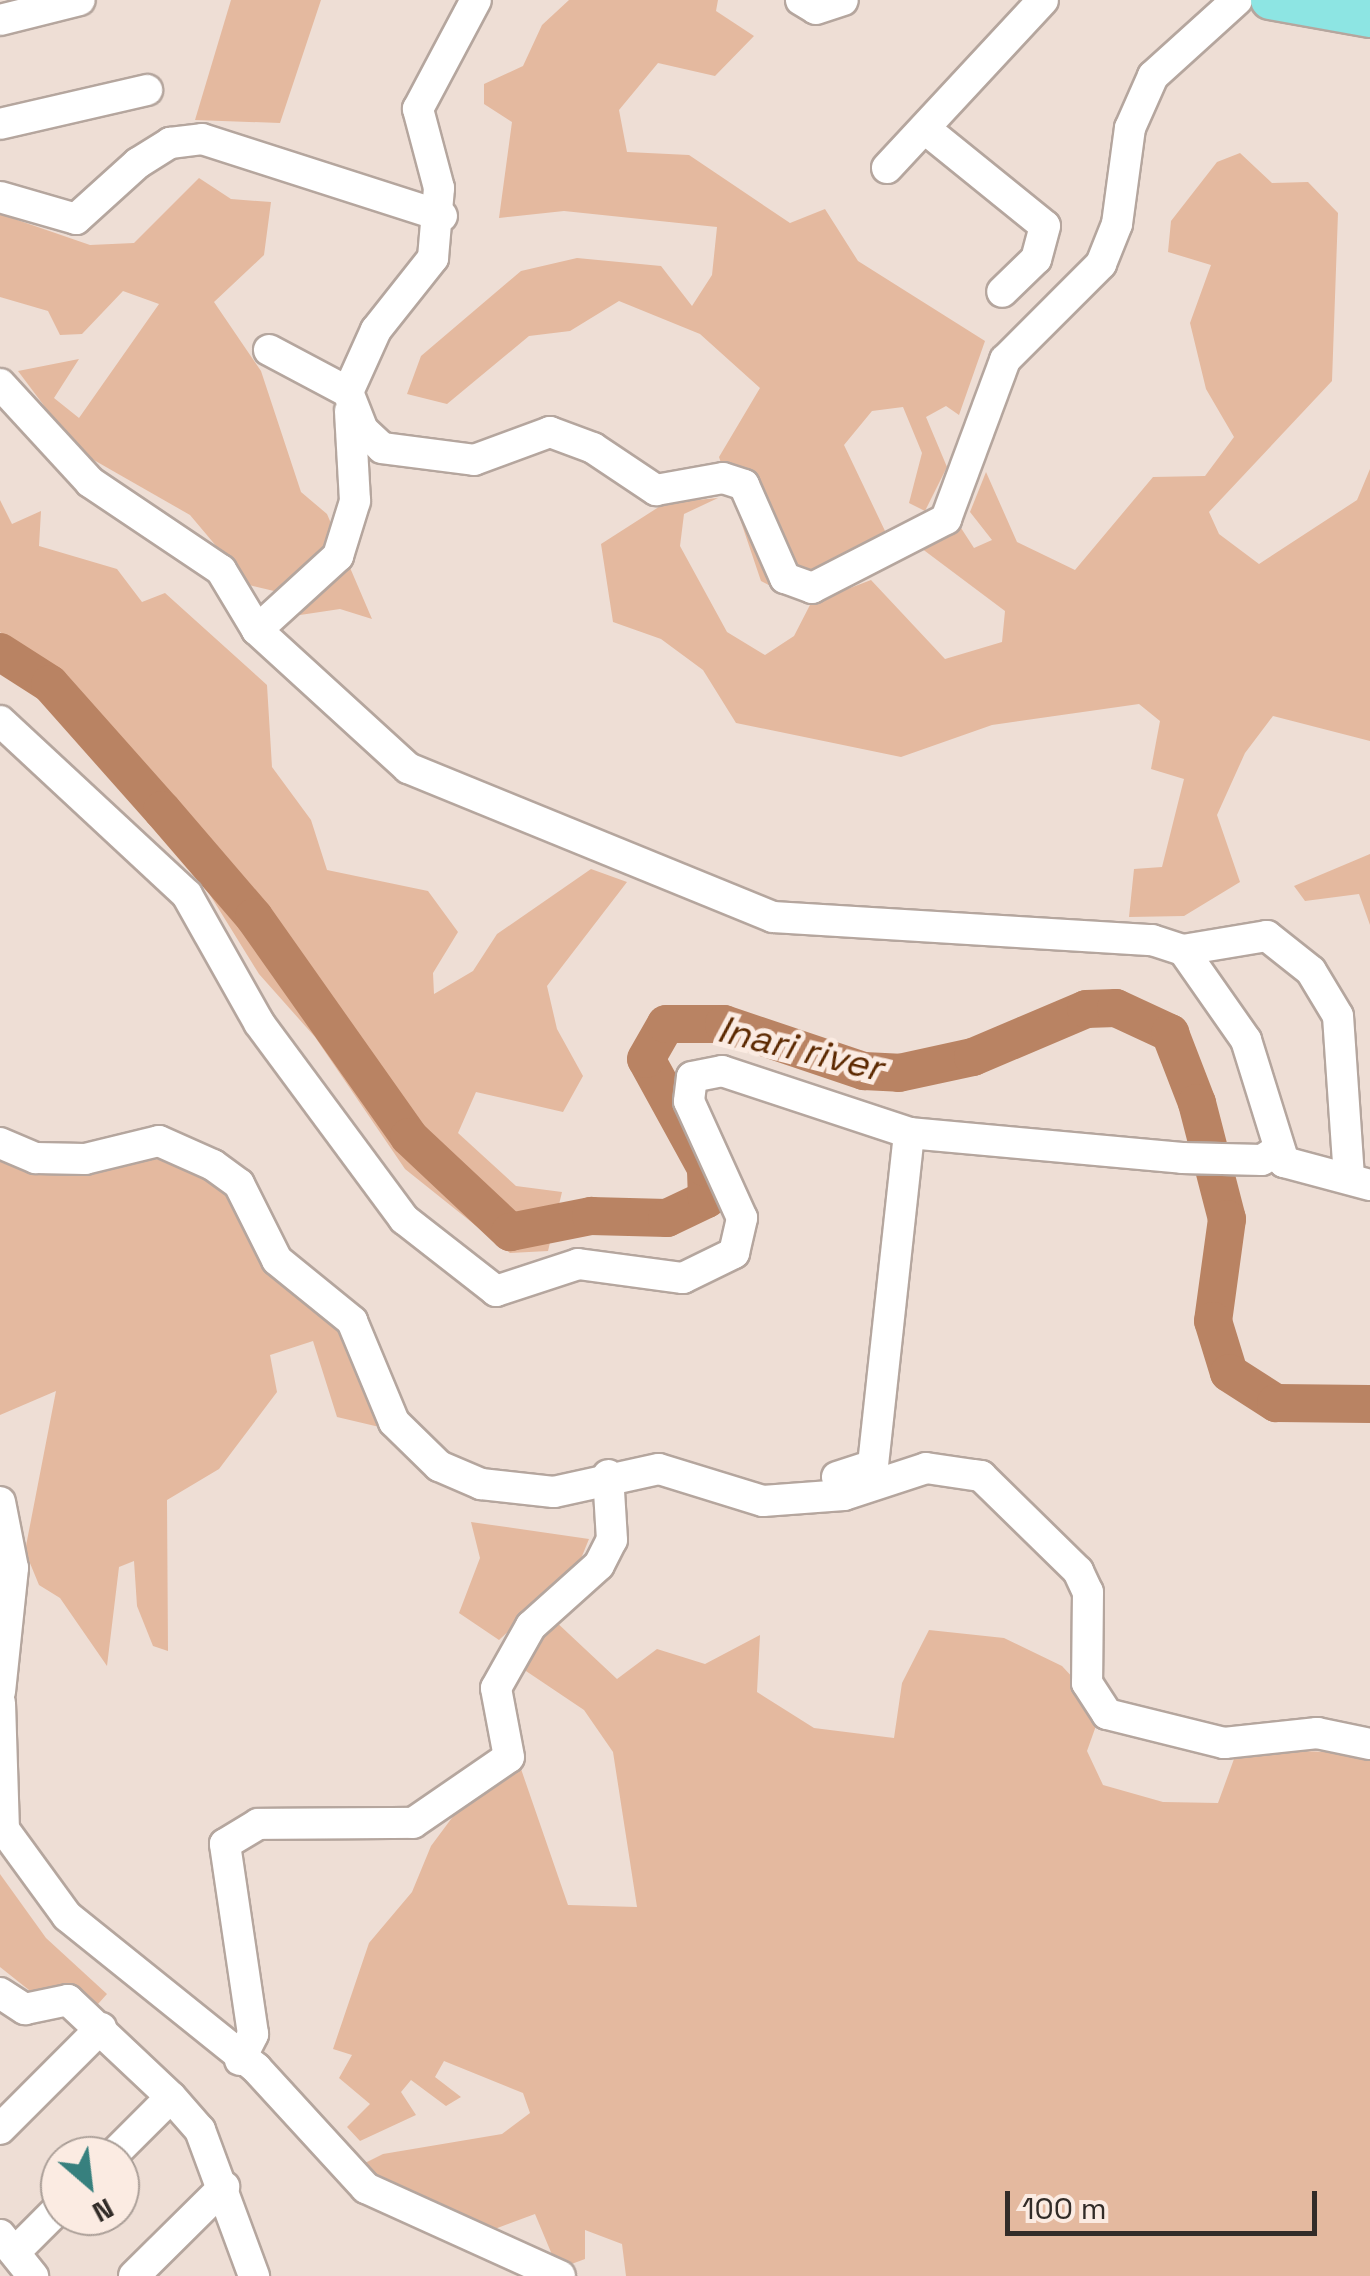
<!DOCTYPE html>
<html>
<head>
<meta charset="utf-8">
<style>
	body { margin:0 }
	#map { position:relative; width:1370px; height:2276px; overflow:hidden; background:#eeded5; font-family:"Space Grotesk",sans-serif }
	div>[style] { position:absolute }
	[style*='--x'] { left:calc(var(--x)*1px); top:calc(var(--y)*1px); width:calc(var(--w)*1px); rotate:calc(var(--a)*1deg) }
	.green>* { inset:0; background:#e4b99f }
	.river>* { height:38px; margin:-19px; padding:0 19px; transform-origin:19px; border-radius:19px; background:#b98363 }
	.roads { filter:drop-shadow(2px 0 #b5a69e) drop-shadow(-2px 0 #b5a69e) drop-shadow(0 2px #b5a69e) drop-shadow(0 -2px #b5a69e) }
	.minor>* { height:30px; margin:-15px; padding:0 15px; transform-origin:15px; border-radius:15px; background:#fff }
	.major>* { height:38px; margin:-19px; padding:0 19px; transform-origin:19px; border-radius:19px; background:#8de5e3 }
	span { translate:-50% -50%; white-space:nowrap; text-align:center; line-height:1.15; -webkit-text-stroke:10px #fbebe2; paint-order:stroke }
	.water-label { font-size:38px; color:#5c2901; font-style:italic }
	.north { position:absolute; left:40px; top:2136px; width:100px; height:100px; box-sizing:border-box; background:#fbebe2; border:2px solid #ab9f98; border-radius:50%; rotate:152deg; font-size:28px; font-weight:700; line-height:40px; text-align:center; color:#322c28 }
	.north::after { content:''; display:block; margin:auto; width:35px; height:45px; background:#37807e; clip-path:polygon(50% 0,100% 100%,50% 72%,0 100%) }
	.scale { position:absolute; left:1005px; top:2191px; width:312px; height:45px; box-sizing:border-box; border:5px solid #322c28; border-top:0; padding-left:12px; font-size:30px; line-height:35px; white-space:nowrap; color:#322c28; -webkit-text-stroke:8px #fbebe2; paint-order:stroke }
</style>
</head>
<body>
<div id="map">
	<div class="green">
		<div style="clip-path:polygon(231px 0,321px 0,280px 123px,195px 120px)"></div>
		<div style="clip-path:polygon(569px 0,718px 0,716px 11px,754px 36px,715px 76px,658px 63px,619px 110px,627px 152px,689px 155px,790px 223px,825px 209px,858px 261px,985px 341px,959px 415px,946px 406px,926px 417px,947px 467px,925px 511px,909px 503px,922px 453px,903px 407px,872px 411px,844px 445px,886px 533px,784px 593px,761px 581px,719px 457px,760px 388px,700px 334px,619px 301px,570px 331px,529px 336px,447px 404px,407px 394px,421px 356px,521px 271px,577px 258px,661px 266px,692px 306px,712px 275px,717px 227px,564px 211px,499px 218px,512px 122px,484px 104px,484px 84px,523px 66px,542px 25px)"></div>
		<div style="clip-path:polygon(1240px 153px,1272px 183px,1308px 182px,1338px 213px,1332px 381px,1209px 512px,1219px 534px,1259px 564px,1357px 500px,1370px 469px,1370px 741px,1273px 716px,1245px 753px,1217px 815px,1240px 882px,1184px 916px,1129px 917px,1134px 869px,1162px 867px,1184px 779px,1151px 769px,1160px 721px,1139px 704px,992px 725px,901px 757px,736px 723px,703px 670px,661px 639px,613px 622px,601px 544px,665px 503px,718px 498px,684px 514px,680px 546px,727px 632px,765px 655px,794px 636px,811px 603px,871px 580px,945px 659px,1002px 642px,1005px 611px,921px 548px,961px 528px,974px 548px,992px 540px,970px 512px,986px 472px,1017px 542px,1075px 570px,1153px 477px,1205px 476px,1234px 437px,1206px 389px,1190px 323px,1211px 265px,1168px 252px,1171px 221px,1217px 162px)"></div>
		<div style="clip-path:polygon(199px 178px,231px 199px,271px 202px,264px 255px,214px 302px,261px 371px,301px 492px,327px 514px,372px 619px,340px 609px,300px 615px,274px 591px,249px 585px,190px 515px,78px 451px,18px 371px,79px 359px,54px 398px,79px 418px,159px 304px,123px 291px,82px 334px,60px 335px,48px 311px,0 297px,0 214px,90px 245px,134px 243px)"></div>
		<div style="clip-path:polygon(0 500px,12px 524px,41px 511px,39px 546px,117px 569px,142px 602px,165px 593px,267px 685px,272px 767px,311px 820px,327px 870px,428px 891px,458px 932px,433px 973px,434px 994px,473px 971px,497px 934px,591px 869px,627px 882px,547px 986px,557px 1029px,583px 1076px,563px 1112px,476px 1092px,458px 1133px,516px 1186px,562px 1192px,548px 1251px,510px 1253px,405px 1169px,315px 1037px,259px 974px,108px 730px,0 632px)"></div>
		<div style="clip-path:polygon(1370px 854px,1370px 925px,1359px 894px,1305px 901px,1294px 886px)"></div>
		<div style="clip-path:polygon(0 1151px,167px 1160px,216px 1182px,363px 1342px,388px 1429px,337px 1417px,313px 1341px,270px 1355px,277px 1392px,219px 1469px,167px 1500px,168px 1651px,153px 1646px,137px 1606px,134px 1561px,119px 1567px,107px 1666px,60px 1598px,39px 1585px,25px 1551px,56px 1391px,0 1415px)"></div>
		<div style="clip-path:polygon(471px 1522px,589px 1539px,578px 1566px,499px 1640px,459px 1613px,480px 1558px)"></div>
		<div style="clip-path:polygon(553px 1619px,617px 1679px,657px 1649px,705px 1664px,760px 1635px,757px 1692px,814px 1728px,894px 1738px,902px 1683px,929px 1630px,1004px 1638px,1062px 1666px,1102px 1709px,1087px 1751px,1103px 1785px,1163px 1802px,1218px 1803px,1238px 1748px,1370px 1754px,1370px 2276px,626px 2276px,622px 2244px,585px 2230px,585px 2259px,558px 2269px,535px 2214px,484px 2233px,351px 2170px,383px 2154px,502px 2134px,530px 2113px,523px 2093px,444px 2061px,435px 2077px,461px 2097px,446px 2106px,411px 2080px,401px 2092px,416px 2115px,360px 2141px,347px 2127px,370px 2104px,339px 2078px,352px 2055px,333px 2049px,369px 1943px,412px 1892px,431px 1846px,483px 1776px,521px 1769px,568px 1905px,637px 1907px,613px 1752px,584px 1710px,520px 1667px)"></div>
		<div style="clip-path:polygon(0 1874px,46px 1938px,107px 1994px,89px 2014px,34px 1994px,0 1967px)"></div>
	</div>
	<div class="river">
		<div style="--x:0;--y:652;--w:59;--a:32.6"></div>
		<div style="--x:50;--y:684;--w:169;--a:48.4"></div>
		<div style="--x:162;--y:810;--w:141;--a:49.3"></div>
		<div style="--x:254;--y:917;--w:269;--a:54.8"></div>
		<div style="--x:409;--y:1137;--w:139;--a:43.2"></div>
		<div style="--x:510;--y:1232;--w:83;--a:-11.2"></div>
		<div style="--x:591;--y:1216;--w:76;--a:1.5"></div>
		<div style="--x:667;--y:1218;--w:44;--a:-25.4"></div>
		<div style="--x:707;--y:1199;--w:31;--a:-92"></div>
		<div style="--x:706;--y:1168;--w:124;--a:-118.8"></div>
		<div style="--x:646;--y:1059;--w:40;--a:-60.3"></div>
		<div style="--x:666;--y:1024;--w:58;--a:0"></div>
		<div style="--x:724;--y:1024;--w:148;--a:18.6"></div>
		<div style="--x:864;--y:1071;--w:35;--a:3"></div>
		<div style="--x:899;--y:1073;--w:76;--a:-12.2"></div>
		<div style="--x:973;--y:1057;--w:123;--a:-23"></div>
		<div style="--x:1086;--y:1009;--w:30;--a:-2"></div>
		<div style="--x:1116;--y:1008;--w:60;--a:24.8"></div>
		<div style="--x:1170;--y:1033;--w:75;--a:68.9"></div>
		<div style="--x:1197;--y:1103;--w:120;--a:75.5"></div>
		<div style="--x:1227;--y:1219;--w:103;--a:97.8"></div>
		<div style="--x:1213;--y:1321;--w:54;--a:72.9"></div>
		<div style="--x:1229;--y:1373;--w:56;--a:32.6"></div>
		<div style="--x:1276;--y:1403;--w:94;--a:0.6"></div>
	</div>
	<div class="roads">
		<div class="minor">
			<div style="--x:801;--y:0;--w:17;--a:31"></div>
			<div style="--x:816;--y:9;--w:28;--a:-18"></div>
			<div style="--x:0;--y:20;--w:82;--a:-14"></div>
			<div style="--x:0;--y:124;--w:151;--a:-13"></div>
			<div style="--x:929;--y:132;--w:149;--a:39"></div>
			<div style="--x:1045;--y:226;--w:34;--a:105"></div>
			<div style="--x:1036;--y:259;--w:47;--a:135.9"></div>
			<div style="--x:887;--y:168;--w:229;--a:-47.1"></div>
			<div style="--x:0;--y:197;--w:79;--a:16.1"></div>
			<div style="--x:76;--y:219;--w:84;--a:-42.1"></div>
			<div style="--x:138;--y:163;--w:38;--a:-32"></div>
			<div style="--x:170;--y:143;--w:32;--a:-7"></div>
			<div style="--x:202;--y:139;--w:252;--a:17.8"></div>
			<div style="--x:269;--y:350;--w:89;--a:28"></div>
			<div style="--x:348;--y:392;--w:68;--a:-65.7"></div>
			<div style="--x:376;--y:330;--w:92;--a:-51.6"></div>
			<div style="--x:433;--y:258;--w:70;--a:-85.1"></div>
			<div style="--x:439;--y:188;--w:82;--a:-104.9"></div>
			<div style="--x:418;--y:109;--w:123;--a:-62"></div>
			<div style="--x:0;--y:384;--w:133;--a:47.4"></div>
			<div style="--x:90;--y:482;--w:158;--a:33.9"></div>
			<div style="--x:221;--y:570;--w:70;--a:59"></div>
			<div style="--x:257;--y:630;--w:205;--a:42.4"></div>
			<div style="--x:408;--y:768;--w:394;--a:22.2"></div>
			<div style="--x:773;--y:917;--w:380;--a:3.5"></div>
			<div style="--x:1152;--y:940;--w:33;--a:18"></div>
			<div style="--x:1183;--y:950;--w:110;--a:55"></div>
			<div style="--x:1246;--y:1040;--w:128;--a:72.7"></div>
			<div style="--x:1284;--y:1162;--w:89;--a:15"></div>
			<div style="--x:348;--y:392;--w:41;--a:68.5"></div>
			<div style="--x:363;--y:430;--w:26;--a:43"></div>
			<div style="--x:382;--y:448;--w:93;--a:7.4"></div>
			<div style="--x:474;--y:460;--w:81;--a:-20.2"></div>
			<div style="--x:550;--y:432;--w:46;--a:20.4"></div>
			<div style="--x:593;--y:448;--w:76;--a:33.7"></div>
			<div style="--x:656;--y:490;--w:68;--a:-10.2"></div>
			<div style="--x:723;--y:478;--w:22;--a:18"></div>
			<div style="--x:744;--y:485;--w:102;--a:66.2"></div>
			<div style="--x:785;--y:578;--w:29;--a:20"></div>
			<div style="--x:812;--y:588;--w:151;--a:-27.2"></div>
			<div style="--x:946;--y:519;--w:170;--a:-69.6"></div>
			<div style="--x:1005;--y:360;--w:136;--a:-45"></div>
			<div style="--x:1101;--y:264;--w:43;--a:-68.2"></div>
			<div style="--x:1117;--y:224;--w:97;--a:-82.3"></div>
			<div style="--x:1130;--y:128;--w:57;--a:-66.1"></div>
			<div style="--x:1153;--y:76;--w:113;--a:-42.1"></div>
			<div style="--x:257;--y:630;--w:110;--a:-42.4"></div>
			<div style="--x:338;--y:556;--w:58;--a:-72.8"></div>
			<div style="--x:355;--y:501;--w:90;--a:-93.2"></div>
			<div style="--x:0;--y:721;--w:255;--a:42.9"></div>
			<div style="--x:187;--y:895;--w:147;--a:60.6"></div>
			<div style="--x:259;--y:1023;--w:244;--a:53.5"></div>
			<div style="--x:404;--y:1219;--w:117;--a:38"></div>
			<div style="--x:496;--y:1291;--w:86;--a:-18.2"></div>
			<div style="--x:578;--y:1264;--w:106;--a:7.6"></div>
			<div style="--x:683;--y:1278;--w:57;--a:-26.1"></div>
			<div style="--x:734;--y:1253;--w:36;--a:-77"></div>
			<div style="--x:742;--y:1218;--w:128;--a:-114.4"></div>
			<div style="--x:689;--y:1101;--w:24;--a:-83"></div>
			<div style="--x:692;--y:1077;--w:31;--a:-11"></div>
			<div style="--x:722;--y:1071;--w:197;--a:18.3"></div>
			<div style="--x:1183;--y:950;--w:85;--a:-9.5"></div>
			<div style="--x:1267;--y:936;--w:56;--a:38.5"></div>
			<div style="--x:1311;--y:971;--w:52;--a:59"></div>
			<div style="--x:1338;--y:1016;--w:163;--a:86.1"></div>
			<div style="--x:0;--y:1143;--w:39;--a:23"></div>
			<div style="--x:36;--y:1158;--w:49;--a:1.2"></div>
			<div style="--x:85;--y:1159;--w:76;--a:-13.7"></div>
			<div style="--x:159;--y:1141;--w:59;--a:24"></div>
			<div style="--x:213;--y:1165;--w:32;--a:36"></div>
			<div style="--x:239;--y:1184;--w:85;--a:63.4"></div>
			<div style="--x:277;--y:1260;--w:97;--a:39.1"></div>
			<div style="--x:352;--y:1321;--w:109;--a:67.4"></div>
			<div style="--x:394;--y:1422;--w:63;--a:44.4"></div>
			<div style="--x:439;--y:1466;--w:46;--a:23.2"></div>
			<div style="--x:481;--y:1484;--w:73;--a:6.3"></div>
			<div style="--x:554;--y:1492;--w:107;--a:-12.4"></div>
			<div style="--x:659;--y:1469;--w:109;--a:17.1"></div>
			<div style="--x:763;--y:1501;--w:81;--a:-4.2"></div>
			<div style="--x:844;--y:1495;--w:86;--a:-18.2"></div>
			<div style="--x:926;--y:1468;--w:56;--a:8.3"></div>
			<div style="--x:981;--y:1476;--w:136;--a:44.4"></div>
			<div style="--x:1078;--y:1571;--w:23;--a:65"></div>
			<div style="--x:1088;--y:1592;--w:91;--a:90.6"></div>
			<div style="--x:1087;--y:1683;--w:37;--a:57"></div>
			<div style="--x:1107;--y:1714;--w:121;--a:13.9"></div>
			<div style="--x:1224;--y:1743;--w:94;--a:-6.1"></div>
			<div style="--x:1317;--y:1733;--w:54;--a:11.7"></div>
			<div style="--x:837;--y:1477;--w:38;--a:-18"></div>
			<div style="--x:873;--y:1465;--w:334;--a:-83.8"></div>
			<div style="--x:909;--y:1133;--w:274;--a:5.2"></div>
			<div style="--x:1182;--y:1158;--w:80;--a:1.4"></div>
			<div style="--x:1262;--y:1160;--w:20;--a:-33"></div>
			<div style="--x:0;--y:1502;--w:67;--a:78.9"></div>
			<div style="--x:13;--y:1568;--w:124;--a:96"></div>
			<div style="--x:0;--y:1703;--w:126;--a:88.2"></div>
			<div style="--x:0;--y:1824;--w:114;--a:53.9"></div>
			<div style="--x:67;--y:1916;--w:243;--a:38.8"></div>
			<div style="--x:256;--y:2068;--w:163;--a:47.5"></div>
			<div style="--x:366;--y:2188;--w:213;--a:24.4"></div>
			<div style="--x:0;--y:1993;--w:30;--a:33"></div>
			<div style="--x:25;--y:2009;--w:44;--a:-11.8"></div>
			<div style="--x:68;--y:2000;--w:141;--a:43.3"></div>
			<div style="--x:171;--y:2097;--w:44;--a:48.7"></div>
			<div style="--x:200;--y:2130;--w:156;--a:69.7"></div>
			<div style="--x:240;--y:2060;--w:29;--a:-63"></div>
			<div style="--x:253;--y:2034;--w:192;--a:-98.4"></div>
			<div style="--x:225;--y:1844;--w:39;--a:-31"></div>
			<div style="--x:258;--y:1824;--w:155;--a:-0.4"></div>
			<div style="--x:413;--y:1823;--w:116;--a:-34.5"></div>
			<div style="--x:509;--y:1757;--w:70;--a:-100.7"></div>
			<div style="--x:496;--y:1688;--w:71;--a:-60.6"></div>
			<div style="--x:531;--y:1626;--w:91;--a:-41.9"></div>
			<div style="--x:599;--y:1565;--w:28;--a:-63"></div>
			<div style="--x:612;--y:1540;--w:65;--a:-93.5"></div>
			<div style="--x:0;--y:2129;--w:143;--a:-45"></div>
			<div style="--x:112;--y:2156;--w:83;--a:-45"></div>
			<div style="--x:0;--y:2235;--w:53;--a:51.2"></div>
			<div style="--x:16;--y:2251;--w:62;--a:-45"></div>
			<div style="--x:134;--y:2276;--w:127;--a:-44.7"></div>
		</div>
		<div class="major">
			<div style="--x:1270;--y:0;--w:102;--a:10.2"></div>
		</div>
	</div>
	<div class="water-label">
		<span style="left:800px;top:1049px;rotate:14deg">Inari river</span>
	</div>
	<div class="north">N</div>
	<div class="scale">100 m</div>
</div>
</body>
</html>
